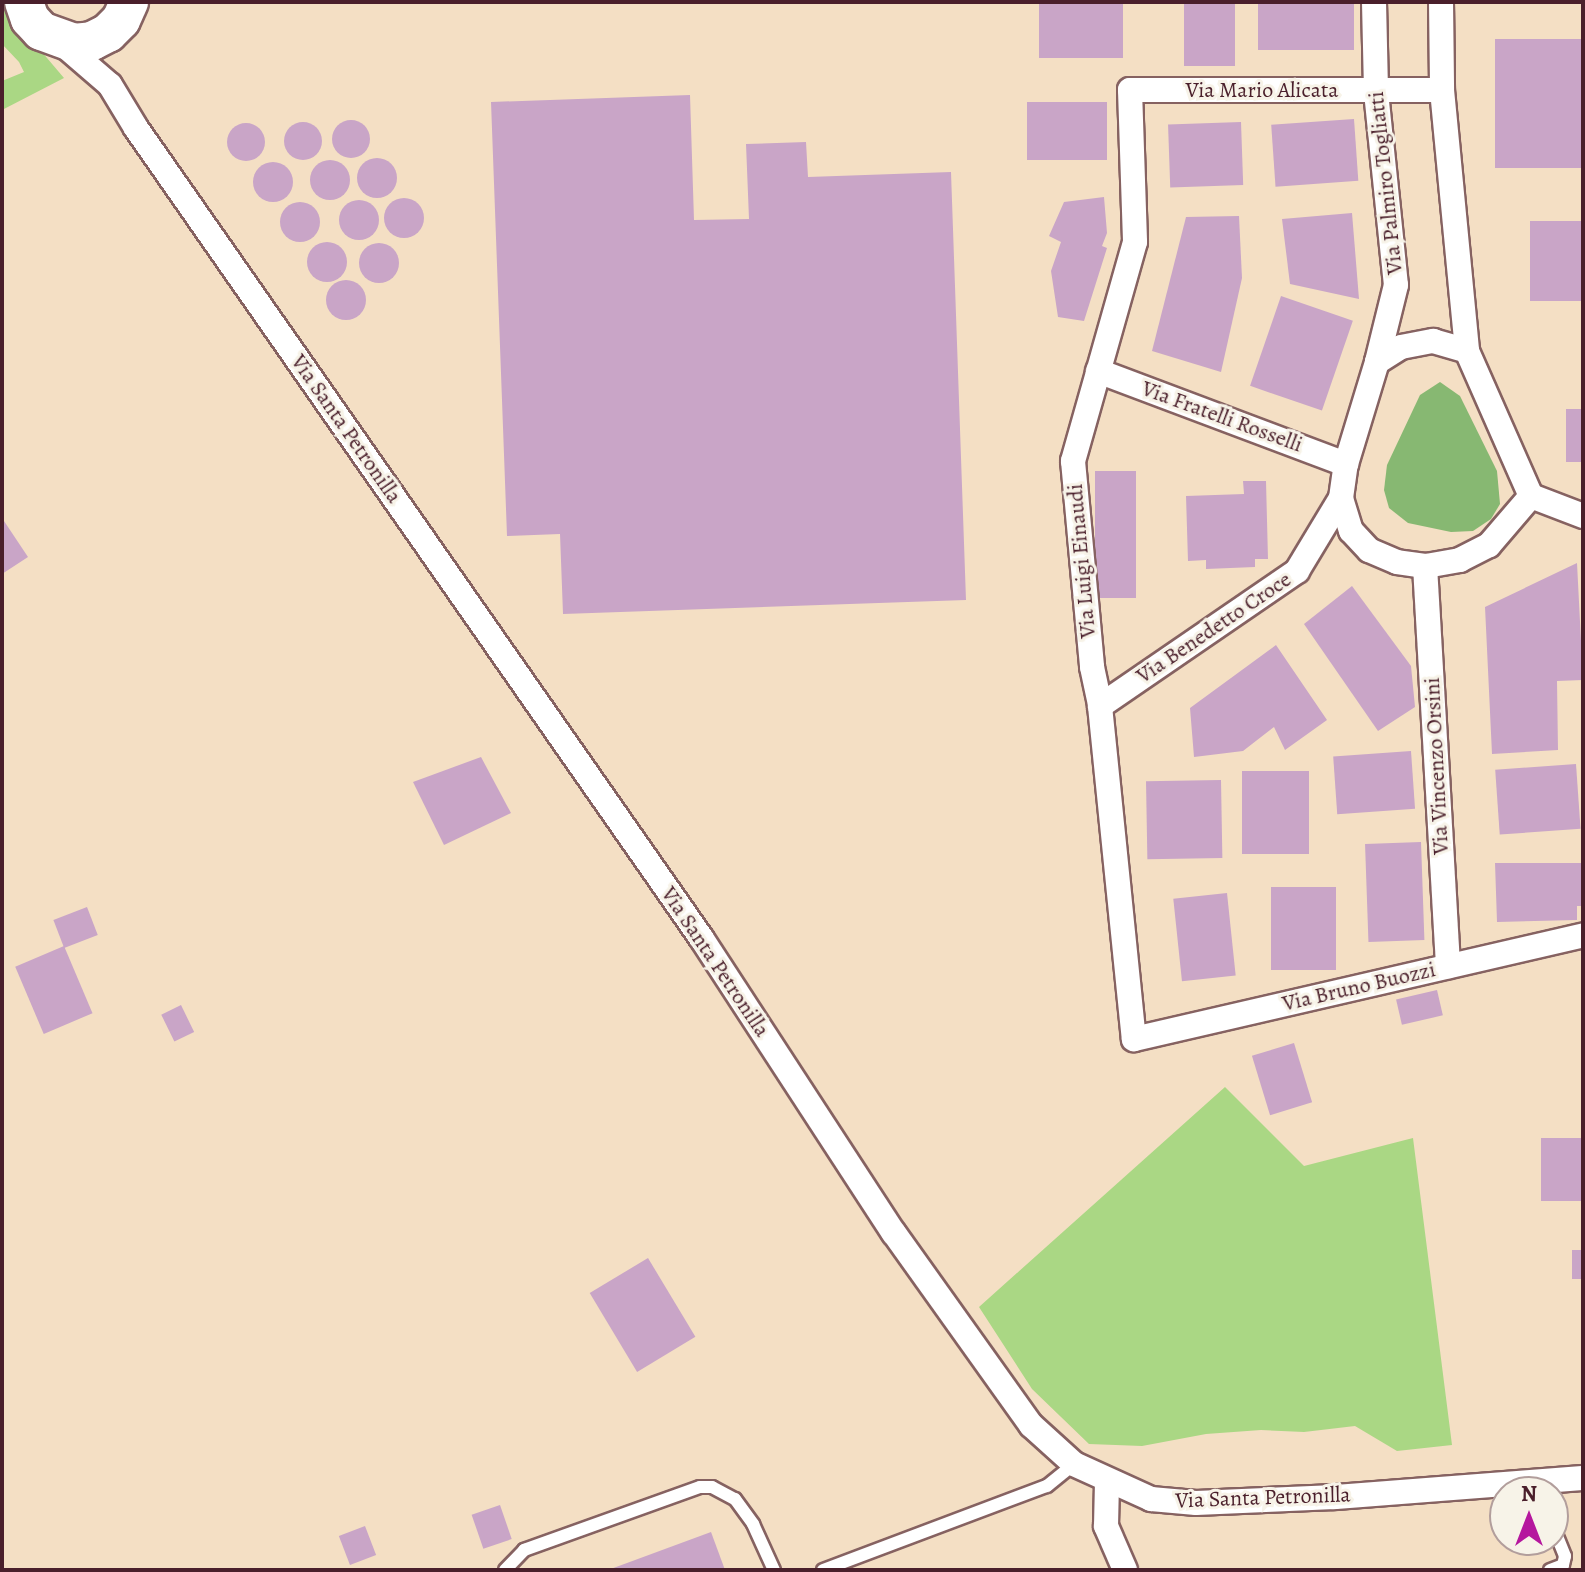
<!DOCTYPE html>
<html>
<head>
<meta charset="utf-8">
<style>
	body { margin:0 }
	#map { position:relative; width:1585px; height:1572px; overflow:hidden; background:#f4dfc4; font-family:Alegreya,serif }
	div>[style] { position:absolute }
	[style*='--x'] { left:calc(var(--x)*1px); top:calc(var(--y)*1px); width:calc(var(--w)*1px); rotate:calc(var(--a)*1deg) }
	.green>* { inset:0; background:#aad784 }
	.forest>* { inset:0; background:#87b872 }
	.building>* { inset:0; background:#c9a5c7; transform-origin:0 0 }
	.round { border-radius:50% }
	.roads { filter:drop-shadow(2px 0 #866261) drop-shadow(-2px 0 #866261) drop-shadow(0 2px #866261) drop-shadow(0 -2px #866261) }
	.lane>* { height:12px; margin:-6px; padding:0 6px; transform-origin:6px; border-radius:6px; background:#fff }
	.street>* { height:24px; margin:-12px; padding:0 12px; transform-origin:12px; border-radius:12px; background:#fff }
	.primary>* { height:38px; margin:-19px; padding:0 19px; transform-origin:19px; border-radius:19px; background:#fff }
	span { translate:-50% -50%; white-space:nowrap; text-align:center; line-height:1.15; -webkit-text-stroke:6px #f7f3e8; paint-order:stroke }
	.street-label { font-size:22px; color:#4a1f2b }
	.frame { position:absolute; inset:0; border:4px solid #4a1f2b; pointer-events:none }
	.north { position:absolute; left:1489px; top:1476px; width:80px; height:80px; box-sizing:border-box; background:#f7f3e8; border:2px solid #b29e9c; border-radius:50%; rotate:0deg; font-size:22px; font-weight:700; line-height:32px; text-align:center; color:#4a1f2b }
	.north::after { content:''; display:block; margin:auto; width:28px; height:36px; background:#b5179e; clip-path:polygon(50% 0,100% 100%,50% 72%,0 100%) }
</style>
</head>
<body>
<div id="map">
	<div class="green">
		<div style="clip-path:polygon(2px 5px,64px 78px,2px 110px,2px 81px,24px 72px,19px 62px,2px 44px)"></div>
		<div style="clip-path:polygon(1225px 1087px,1304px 1166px,1413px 1138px,1452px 1445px,1397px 1451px,1355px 1426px,1304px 1432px,1261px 1430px,1206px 1434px,1142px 1446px,1089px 1444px,1032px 1389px,979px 1307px)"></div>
	</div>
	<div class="forest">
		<div style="clip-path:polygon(1440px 382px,1460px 396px,1497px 471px,1500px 504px,1491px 519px,1473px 531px,1451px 532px,1408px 523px,1389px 508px,1384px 490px,1387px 465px,1420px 395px)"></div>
	</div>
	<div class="building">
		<div style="left:1039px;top:2px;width:84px;height:56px"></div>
		<div style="left:1184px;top:2px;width:51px;height:64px"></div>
		<div style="left:1258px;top:2px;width:96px;height:48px"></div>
		<div style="left:1583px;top:39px;width:129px;height:88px;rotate:90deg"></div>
		<div style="clip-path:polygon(690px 95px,694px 220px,749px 219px,746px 144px,806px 142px,808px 177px,951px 172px,966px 600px,563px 614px,560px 534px,507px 536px,491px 102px)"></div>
		<div style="left:1027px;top:102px;width:80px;height:58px"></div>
		<div style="left:1354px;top:119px;width:62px;height:83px;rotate:86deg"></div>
		<div class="round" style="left:332px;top:120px;width:38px;height:38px"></div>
		<div class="round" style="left:284px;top:122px;width:38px;height:38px"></div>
		<div style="left:1241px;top:122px;width:63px;height:73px;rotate:88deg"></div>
		<div class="round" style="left:227px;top:123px;width:38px;height:38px"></div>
		<div class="round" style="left:357px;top:158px;width:40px;height:40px"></div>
		<div class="round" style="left:310px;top:160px;width:40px;height:40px"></div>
		<div class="round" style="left:253px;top:162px;width:40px;height:40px"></div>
		<div style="clip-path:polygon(1104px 197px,1107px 233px,1102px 246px,1107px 248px,1084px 321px,1058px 317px,1051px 271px,1061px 242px,1049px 236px,1064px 202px)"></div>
		<div class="round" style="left:384px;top:198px;width:40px;height:40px"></div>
		<div class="round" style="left:339px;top:200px;width:40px;height:40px"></div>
		<div class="round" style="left:280px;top:202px;width:40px;height:40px"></div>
		<div style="clip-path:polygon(1352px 213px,1359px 299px,1290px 284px,1282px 219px)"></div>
		<div style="clip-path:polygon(1239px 216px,1242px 278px,1221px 372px,1152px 351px,1186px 217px)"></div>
		<div style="left:1583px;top:221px;width:80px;height:53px;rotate:90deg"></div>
		<div class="round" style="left:307px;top:242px;width:40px;height:40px"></div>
		<div class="round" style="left:359px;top:243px;width:40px;height:40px"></div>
		<div class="round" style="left:326px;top:280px;width:40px;height:40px"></div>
		<div style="left:1281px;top:296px;width:76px;height:95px;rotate:19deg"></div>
		<div style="left:1583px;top:409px;width:53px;height:17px;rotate:90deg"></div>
		<div style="left:1095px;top:471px;width:41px;height:127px"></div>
		<div style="clip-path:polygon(1243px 481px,1266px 481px,1268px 559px,1255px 559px,1255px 567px,1206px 569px,1206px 560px,1188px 561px,1186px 496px,1244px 494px)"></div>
		<div style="clip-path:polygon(2px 518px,28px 557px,2px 574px)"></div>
		<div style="clip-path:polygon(1577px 563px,1583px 680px,1557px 681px,1558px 750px,1492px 754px,1485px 607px)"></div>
		<div style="clip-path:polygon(1352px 586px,1411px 666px,1415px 707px,1378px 731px,1304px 624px)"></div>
		<div style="clip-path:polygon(1276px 645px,1327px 720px,1285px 750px,1274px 727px,1243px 751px,1194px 757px,1190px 708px)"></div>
		<div style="left:1411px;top:751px;width:58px;height:78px;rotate:86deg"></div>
		<div style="clip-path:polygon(481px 757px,511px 813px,444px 845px,413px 782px)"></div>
		<div style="left:1576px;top:764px;width:65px;height:81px;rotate:86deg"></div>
		<div style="left:1242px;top:771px;width:67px;height:83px"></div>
		<div style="left:1221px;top:780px;width:78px;height:75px;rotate:89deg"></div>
		<div style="left:1421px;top:842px;width:98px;height:56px;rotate:88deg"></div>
		<div style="clip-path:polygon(1495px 863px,1583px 863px,1583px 906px,1577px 906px,1577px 920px,1497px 922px)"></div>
		<div style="left:1271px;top:887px;width:65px;height:83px"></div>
		<div style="left:1227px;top:893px;width:83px;height:54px;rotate:84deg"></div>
		<div style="left:87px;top:907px;width:30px;height:36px;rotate:69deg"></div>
		<div style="left:64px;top:946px;width:73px;height:53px;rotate:67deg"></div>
		<div style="left:1437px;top:990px;width:26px;height:42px;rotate:77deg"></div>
		<div style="left:181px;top:1005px;width:30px;height:22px;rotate:64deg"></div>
		<div style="left:1294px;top:1043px;width:62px;height:44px;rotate:73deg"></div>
		<div style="left:1583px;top:1138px;width:63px;height:42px;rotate:90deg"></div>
		<div style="left:1572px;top:1250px;width:11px;height:29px"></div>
		<div style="left:648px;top:1258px;width:92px;height:68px;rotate:59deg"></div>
		<div style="left:500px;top:1505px;width:36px;height:30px;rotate:71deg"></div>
		<div style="left:365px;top:1526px;width:31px;height:28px;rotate:69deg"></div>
		<div style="clip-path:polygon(711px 1532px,725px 1570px,608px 1570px)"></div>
	</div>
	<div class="roads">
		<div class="lane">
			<div style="--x:505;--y:1570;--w:28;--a:-46"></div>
			<div style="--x:524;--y:1550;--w:187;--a:-19.7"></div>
			<div style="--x:700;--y:1487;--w:12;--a:0"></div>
			<div style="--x:712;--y:1487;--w:26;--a:28"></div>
			<div style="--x:735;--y:1499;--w:31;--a:54"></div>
			<div style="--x:753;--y:1524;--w:51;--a:65.5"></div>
			<div style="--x:823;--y:1570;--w:239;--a:-20.6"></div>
			<div style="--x:1047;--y:1486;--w:35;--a:-39"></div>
			<div style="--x:1550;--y:1570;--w:14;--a:-21"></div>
			<div style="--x:1563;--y:1565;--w:9;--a:-77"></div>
			<div style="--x:1565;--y:1556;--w:31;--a:-112"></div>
		</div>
		<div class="street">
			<div style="--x:1374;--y:2;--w:90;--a:88.7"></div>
			<div style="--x:1376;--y:92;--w:194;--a:84.1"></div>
			<div style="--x:1396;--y:285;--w:79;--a:103.9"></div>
			<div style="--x:1441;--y:2;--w:88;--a:89.3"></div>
			<div style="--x:1442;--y:90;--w:262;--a:84.5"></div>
			<div style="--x:59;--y:41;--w:67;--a:40.8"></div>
			<div style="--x:110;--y:85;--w:50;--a:58.8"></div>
			<div style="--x:136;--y:128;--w:989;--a:55.09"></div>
			<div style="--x:702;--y:939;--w:351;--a:56.9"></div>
			<div style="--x:894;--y:1233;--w:236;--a:54.5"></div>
			<div style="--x:1031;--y:1425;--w:58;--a:42.2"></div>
			<div style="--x:1074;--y:1464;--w:85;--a:24.4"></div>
			<div style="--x:1151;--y:1499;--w:45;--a:5.1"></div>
			<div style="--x:1196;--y:1503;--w:139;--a:-2.5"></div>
			<div style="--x:1335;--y:1497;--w:249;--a:-4.4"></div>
			<div style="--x:1442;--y:90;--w:312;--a:180"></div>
			<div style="--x:1130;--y:90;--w:152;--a:88.1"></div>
			<div style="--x:1135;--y:242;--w:228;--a:105.8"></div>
			<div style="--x:1073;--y:461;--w:207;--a:84.7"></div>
			<div style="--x:1092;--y:667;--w:40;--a:78"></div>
			<div style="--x:1100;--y:706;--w:335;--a:84.2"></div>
			<div style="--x:1134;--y:1039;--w:461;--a:-13"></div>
			<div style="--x:1433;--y:341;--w:35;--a:16"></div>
			<div style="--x:1467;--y:351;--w:158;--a:66.2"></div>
			<div style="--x:1531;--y:496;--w:65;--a:130.6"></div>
			<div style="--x:1489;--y:545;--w:33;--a:153"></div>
			<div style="--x:1460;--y:560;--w:36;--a:170"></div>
			<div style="--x:1425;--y:566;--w:28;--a:-172"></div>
			<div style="--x:1397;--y:562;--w:30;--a:-157"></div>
			<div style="--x:1369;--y:550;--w:26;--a:-133"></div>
			<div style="--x:1351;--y:531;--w:34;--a:-107"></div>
			<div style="--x:1341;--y:498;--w:34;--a:-82"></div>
			<div style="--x:1346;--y:464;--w:107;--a:-73.1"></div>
			<div style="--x:1377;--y:362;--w:28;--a:-32"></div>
			<div style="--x:1401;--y:347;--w:33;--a:-11"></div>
			<div style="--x:1098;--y:371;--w:265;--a:20.6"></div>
			<div style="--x:1531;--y:496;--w:56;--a:21"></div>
			<div style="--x:1425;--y:566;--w:401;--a:86.7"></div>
			<div style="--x:1100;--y:706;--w:239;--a:-34.4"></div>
			<div style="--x:1297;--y:571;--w:85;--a:-58.9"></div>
			<div style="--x:1107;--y:1482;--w:44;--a:91.3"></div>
			<div style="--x:1106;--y:1526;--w:48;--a:66.6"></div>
		</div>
		<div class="primary">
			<div style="--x:24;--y:2;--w:18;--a:71"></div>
			<div style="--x:30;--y:19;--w:16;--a:47"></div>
			<div style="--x:41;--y:31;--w:35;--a:20"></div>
			<div style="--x:74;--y:43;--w:18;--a:-6"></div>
			<div style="--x:92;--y:41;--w:18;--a:-27"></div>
			<div style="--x:108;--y:33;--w:18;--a:-45"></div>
			<div style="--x:121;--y:20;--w:20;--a:-66"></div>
		</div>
	</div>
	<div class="street-label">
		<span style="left:1262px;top:91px">Via Mario Alicata</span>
		<span style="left:1386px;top:183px;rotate:-96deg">Via Palmiro Togliatti</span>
		<span style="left:1222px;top:417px;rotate:20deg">Via Fratelli Rosselli</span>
		<span style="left:346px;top:429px;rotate:55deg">Via Santa Petronilla</span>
		<span style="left:1082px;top:561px;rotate:-95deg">Via Luigi Einaudi</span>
		<span style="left:1214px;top:628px;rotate:-34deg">Via Benedetto Croce</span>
		<span style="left:1437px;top:766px;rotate:-93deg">Via Vincenzo Orsini</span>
		<span style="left:715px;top:962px;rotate:56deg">Via Santa Petronilla</span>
		<span style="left:1359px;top:987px;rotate:-13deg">Via Bruno Buozzi</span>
		<span style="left:1263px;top:1498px;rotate:-2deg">Via Santa Petronilla</span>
	</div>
	<div class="frame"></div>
	<div class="north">N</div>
</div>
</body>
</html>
